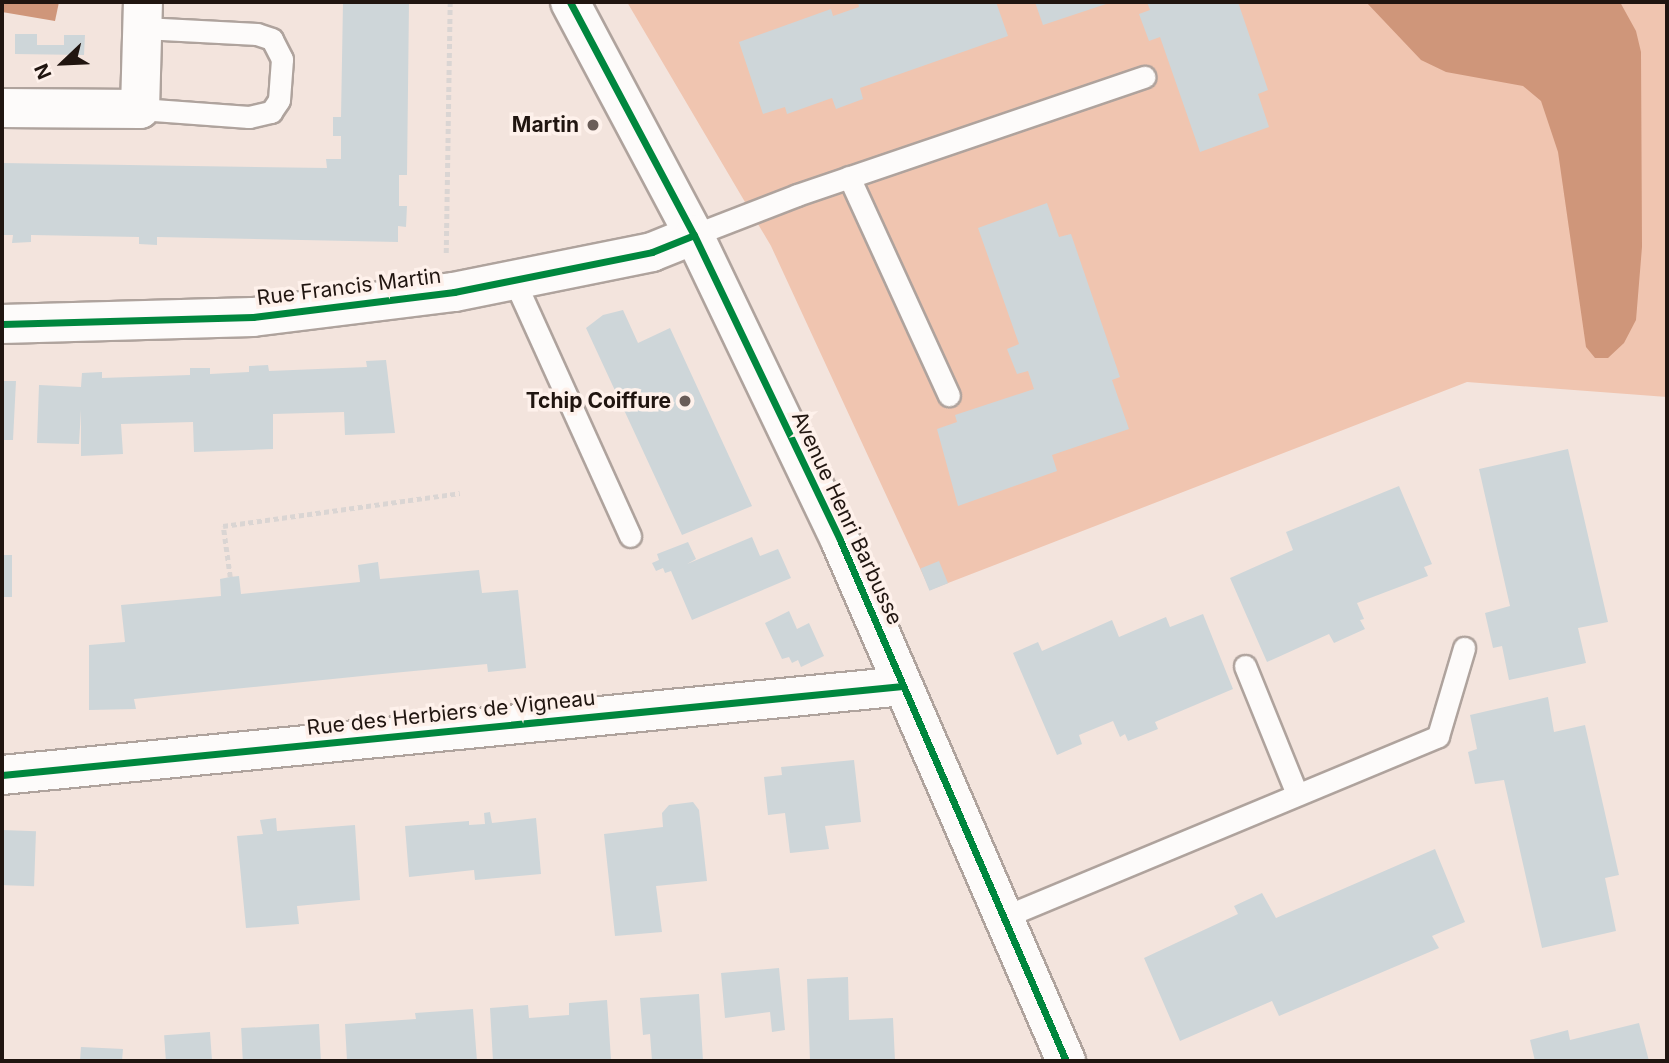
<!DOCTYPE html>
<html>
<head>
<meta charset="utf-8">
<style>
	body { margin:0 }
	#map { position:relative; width:1669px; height:1063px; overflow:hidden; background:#f3e4dd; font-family:Inter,sans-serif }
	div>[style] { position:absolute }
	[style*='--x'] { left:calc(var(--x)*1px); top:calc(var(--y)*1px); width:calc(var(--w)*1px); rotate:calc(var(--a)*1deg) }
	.green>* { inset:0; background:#f0c5b0 }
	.water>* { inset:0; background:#cf967a }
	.building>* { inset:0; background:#ced6d9; transform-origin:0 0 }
	.path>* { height:4.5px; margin-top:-2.25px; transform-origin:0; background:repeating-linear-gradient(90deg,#dad5d3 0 5px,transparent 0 8.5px) }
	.roads { filter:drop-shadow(2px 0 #afa39d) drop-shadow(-2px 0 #afa39d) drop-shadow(0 2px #afa39d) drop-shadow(0 -2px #afa39d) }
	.lane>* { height:21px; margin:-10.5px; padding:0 10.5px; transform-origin:10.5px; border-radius:10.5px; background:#fdfbfa }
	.street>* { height:38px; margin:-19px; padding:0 19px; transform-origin:19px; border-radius:19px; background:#fdfbfa }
	.secondary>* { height:38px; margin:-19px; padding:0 19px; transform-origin:19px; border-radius:19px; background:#fdfbfa }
	.cycleway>* { height:7px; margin:-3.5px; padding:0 3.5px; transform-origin:3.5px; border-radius:3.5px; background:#00873e }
	.dots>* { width:19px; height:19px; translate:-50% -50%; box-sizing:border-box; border:4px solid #fef1eb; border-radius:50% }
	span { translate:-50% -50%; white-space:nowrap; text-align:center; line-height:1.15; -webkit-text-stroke:7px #fef1eb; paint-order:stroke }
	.poi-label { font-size:21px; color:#201510; font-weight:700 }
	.right { translate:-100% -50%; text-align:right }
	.street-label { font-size:21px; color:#201510 }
	.frame { position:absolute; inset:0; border:4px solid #201510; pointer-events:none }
	.north { position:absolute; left:28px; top:28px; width:70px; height:70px; -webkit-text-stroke:5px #fef1eb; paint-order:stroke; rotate:247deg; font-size:19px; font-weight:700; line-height:28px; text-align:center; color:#201510 }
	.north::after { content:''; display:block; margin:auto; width:24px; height:32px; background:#201510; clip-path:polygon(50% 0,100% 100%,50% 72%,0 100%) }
</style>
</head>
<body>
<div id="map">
	<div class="green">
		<div style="clip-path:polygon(627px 2px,1667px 2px,1667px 397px,1467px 382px,930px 590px,771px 246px)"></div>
	</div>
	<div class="water">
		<div style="clip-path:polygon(2px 2px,59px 2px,55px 21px,2px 12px)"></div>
		<div style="clip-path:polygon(1366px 2px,1620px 2px,1636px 31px,1641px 52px,1642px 247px,1636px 320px,1624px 343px,1608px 358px,1595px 358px,1586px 347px,1558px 152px,1541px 101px,1523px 86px,1446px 72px,1421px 60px)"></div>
	</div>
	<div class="building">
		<div style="clip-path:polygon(343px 2px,409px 2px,407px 175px,399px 175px,399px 206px,407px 206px,406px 227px,398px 226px,398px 242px,157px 237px,157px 245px,139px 244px,139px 237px,31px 235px,31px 242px,12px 243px,13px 235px,2px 235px,2px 163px,327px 168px,326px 159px,341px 159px,341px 136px,333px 136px,333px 117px,341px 117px)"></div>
		<div style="clip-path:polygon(858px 2px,996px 2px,1008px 36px,860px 88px,863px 99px,836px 109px,832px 98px,787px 114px,785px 107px,763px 114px,739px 42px,831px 9px,833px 16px,859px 7px)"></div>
		<div style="clip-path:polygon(1035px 2px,1112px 2px,1043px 25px)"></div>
		<div style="clip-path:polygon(1147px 2px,1238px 2px,1268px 90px,1258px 94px,1269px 127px,1200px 152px,1160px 37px,1149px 41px,1139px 14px,1150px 10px)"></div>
		<div style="clip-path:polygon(15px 34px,37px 34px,37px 45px,64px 45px,64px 35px,85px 35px,84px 55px,15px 54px)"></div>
		<div style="clip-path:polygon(1047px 203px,1059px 237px,1071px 234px,1120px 377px,1112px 380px,1129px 429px,1052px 455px,1057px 471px,958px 506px,937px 429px,957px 422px,955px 415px,1034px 389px,1028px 371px,1017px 374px,1007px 349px,1019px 344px,978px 228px)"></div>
		<div style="clip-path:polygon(623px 310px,638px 343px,670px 328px,752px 506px,682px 535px,586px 328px,603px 315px)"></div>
		<div style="clip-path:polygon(386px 360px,395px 433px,345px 435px,344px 412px,273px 414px,273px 449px,194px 452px,193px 422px,121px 424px,123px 454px,81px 456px,81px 410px,79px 444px,37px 443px,39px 385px,81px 387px,82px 373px,102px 372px,102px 378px,190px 375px,190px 368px,210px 368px,210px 374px,249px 372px,249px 366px,268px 365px,269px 371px,367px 367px,366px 361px)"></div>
		<div style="clip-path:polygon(2px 381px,16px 381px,13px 440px,2px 440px)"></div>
		<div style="clip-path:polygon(1568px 449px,1608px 622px,1578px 628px,1586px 663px,1509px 680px,1502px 646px,1493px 648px,1485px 613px,1510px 606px,1479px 469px)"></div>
		<div style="clip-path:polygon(1399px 486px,1432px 564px,1424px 567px,1428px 576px,1357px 603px,1364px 619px,1360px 620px,1365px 629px,1334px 643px,1329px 634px,1267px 662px,1230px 578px,1293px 550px,1286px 532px)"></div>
		<div style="clip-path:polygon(752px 537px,760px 556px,778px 549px,791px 578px,692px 620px,671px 571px,665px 573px,663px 568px,656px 571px,652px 563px,659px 560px,657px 554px,688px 542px,696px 559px,687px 564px)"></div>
		<div style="left:2px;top:555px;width:10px;height:42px"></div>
		<div style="left:939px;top:561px;width:24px;height:20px;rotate:68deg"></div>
		<div style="clip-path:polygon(378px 562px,380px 579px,479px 570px,482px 593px,518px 590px,526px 668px,488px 672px,487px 664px,372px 675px,134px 699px,136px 709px,89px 710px,89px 645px,125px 642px,121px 605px,221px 596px,220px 579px,230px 577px,239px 576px,241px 594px,360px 582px,358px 565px)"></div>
		<div style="clip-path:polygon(789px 611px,797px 629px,809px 623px,824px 656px,801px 667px,798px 660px,792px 663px,789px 657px,782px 659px,765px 623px)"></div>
		<div style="clip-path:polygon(1203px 614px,1233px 689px,1155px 722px,1158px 729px,1128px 741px,1125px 734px,1120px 737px,1113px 721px,1079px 735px,1082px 744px,1057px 755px,1013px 653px,1038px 642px,1042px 651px,1112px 620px,1119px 637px,1166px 617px,1170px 627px)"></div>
		<div style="clip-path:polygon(1548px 697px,1554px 732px,1585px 725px,1619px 875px,1605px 878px,1616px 931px,1542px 948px,1504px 780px,1475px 784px,1468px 752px,1477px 749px,1470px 715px)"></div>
		<div style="clip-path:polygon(854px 760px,861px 822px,825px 826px,829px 849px,790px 853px,785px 813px,768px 815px,764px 777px,782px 775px,781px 767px)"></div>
		<div style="clip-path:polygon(693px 802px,699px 810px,707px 881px,656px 886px,662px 932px,615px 936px,604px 834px,663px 827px,662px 813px,669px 805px)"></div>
		<div style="clip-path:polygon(490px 812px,492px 823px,536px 818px,541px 874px,475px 880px,474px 870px,409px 877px,405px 826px,469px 821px,469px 825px,485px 824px,484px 813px)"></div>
		<div style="clip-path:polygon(276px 818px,277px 831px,355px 825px,360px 900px,297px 906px,299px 924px,246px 928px,237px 836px,263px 834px,260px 820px)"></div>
		<div style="left:2px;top:830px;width:34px;height:55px;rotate:2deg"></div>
		<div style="clip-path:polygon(1435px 849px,1465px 922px,1432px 936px,1439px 948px,1279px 1016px,1272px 1001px,1180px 1041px,1144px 958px,1238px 914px,1234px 906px,1262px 893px,1276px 918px)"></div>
		<div style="clip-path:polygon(779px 968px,785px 1030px,772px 1032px,770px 1012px,725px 1018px,721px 973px)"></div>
		<div style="clip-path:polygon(848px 977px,849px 1020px,893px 1018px,895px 1061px,810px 1061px,807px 979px)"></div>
		<div style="clip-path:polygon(699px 994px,703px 1061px,652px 1061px,650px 1034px,643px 1035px,640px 998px)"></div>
		<div style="clip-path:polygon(607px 1000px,611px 1059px,493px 1061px,490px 1008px,528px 1005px,529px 1018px,569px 1015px,569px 1003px)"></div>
		<div style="clip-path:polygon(473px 1009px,477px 1061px,347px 1061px,345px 1024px,416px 1019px,415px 1013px)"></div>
		<div style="clip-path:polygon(1639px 1023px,1649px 1061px,1535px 1061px,1530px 1040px,1568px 1030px,1570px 1040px)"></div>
		<div style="left:319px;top:1024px;width:37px;height:78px;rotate:87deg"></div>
		<div style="left:210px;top:1032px;width:29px;height:46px;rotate:86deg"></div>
		<div style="clip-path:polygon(81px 1047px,123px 1049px,122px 1061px,80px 1061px)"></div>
	</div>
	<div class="path">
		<div style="--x:446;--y:253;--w:251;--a:-89.1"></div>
		<div style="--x:230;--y:577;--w:51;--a:-97.8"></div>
		<div style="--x:223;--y:526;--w:239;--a:-7.9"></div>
	</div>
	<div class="roads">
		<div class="lane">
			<div style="--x:140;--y:109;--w:109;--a:4.2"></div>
			<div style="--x:249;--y:117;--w:23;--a:-13"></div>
			<div style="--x:271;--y:112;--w:14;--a:-56"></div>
			<div style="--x:279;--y:100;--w:41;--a:-85.8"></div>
			<div style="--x:282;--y:59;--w:22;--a:-117"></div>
			<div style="--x:272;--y:39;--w:16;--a:-162"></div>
			<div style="--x:257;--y:34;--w:114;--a:-177"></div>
			<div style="--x:849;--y:177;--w:240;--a:65.4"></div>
			<div style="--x:694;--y:235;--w:110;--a:-21.2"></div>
			<div style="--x:797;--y:195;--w:367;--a:-18.8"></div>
			<div style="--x:514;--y:280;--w:281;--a:65.6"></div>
			<div style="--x:1245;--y:666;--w:138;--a:67.9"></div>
			<div style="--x:1004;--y:917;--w:470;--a:-22.6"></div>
			<div style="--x:1438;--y:736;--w:92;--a:-73.5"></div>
		</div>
		<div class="street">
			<div style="--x:2;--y:108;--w:138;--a:0.4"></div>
			<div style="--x:140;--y:109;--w:107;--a:-88.4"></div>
			<div style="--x:2;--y:324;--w:251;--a:-1.6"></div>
			<div style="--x:253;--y:317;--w:203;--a:-7.1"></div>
			<div style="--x:454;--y:292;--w:202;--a:-11.4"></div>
			<div style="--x:652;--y:252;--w:45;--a:-22"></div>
			<div style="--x:2;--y:775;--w:905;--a:-5.64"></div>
		</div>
		<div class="secondary">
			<div style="--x:570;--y:2;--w:264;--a:62"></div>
			<div style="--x:694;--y:235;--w:338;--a:64.4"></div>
			<div style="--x:840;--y:540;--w:568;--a:66.55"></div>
		</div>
	</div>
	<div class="cycleway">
		<div style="--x:570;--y:2;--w:264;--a:62"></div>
		<div style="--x:694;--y:235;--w:338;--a:64.4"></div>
		<div style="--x:840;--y:540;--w:568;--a:66.55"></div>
		<div style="--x:2;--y:324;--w:251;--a:-1.6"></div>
		<div style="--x:253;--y:317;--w:203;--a:-7.1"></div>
		<div style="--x:454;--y:292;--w:202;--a:-11.4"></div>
		<div style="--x:652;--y:252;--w:45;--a:-22"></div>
		<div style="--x:2;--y:775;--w:905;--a:-5.64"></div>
	</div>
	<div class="dots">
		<div style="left:593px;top:125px;background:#6a5d58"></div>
		<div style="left:685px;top:401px;background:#6a5d58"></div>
	</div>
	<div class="poi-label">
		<span class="right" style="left:579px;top:125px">Martin</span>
		<span class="right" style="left:671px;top:401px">Tchip Coiffure</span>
	</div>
	<div class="street-label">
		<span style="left:349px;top:287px;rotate:-7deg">Rue Francis Martin</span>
		<span style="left:847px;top:518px;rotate:65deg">Avenue Henri Barbusse</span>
		<span style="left:451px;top:713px;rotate:-6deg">Rue des Herbiers de Vigneau</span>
	</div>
	<div class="frame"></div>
	<div class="north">N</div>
</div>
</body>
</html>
